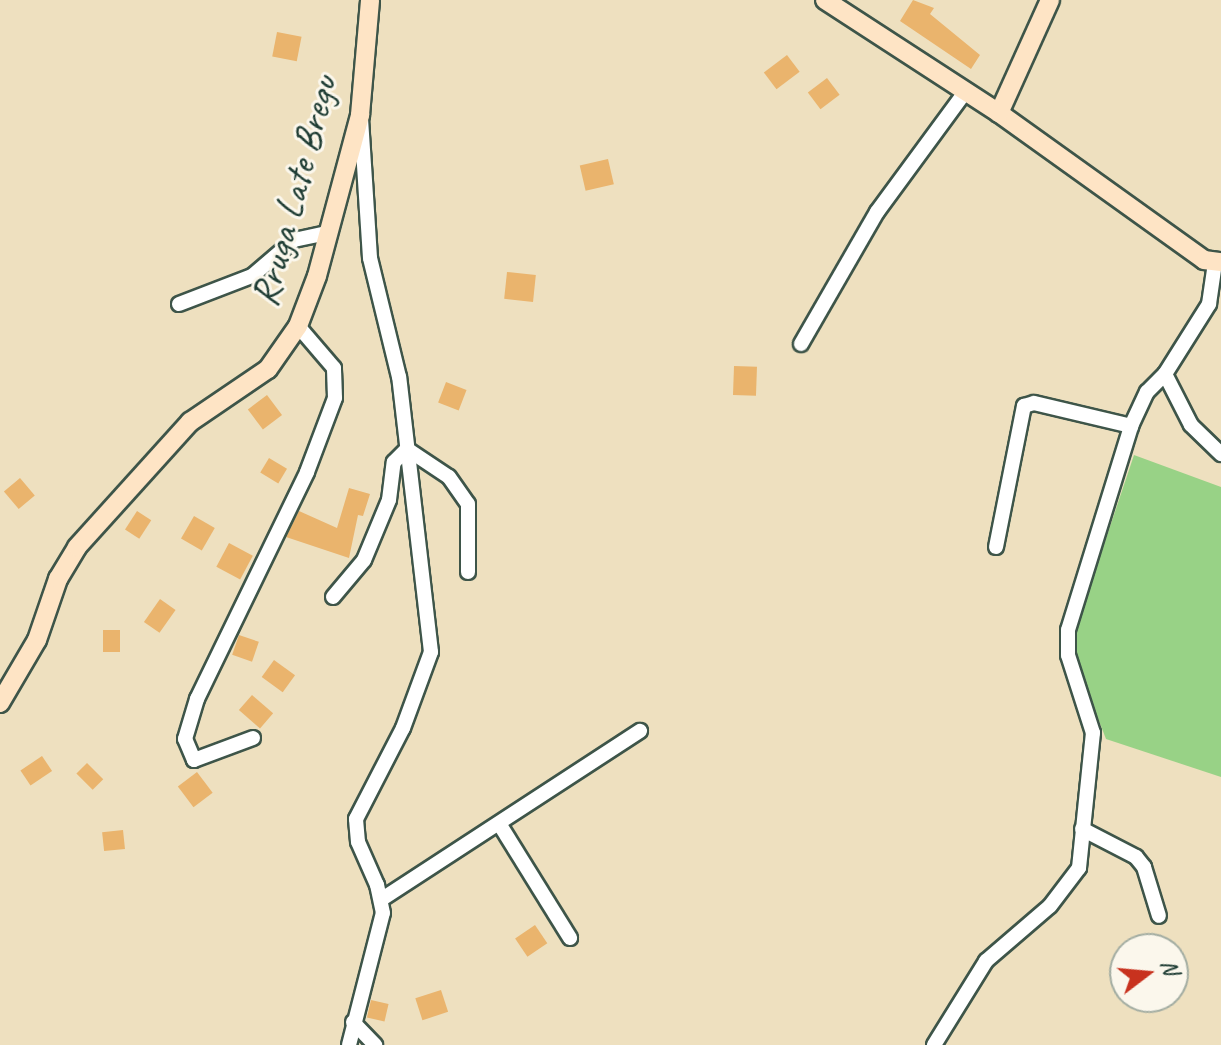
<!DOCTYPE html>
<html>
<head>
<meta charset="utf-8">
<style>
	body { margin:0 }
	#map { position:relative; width:1221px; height:1045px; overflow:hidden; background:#eee0bf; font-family:Caveat,sans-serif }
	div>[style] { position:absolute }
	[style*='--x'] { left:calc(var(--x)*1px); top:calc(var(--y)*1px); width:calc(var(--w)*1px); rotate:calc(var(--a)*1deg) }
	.green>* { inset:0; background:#98d286 }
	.building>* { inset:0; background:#eab46d; transform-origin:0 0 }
	.roads { filter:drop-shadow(2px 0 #3e5549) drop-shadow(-2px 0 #3e5549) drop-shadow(0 2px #3e5549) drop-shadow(0 -2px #3e5549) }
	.street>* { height:14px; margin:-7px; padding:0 7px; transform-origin:7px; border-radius:7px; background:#fff }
	.secondary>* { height:18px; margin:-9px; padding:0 9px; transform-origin:9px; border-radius:9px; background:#fee4c5 }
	span { translate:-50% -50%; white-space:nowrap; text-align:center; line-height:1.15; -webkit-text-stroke:6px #fbf7ec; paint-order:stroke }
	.street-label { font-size:40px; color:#1f3d34 }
	.north { position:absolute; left:1109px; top:933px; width:80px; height:80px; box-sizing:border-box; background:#fbf7ec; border:2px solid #a3ada2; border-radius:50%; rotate:74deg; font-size:22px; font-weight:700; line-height:32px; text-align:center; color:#1f3d34 }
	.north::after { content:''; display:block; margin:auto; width:28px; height:36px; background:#c8321e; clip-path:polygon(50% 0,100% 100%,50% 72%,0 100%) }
</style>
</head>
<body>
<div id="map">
	<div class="green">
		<div style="clip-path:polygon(1134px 455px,1221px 487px,1221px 777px,1106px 739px,1070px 646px)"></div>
	</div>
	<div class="building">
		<div style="clip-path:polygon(913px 0,934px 8px,930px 14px,980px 55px,971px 69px,900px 21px)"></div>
		<div style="left:277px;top:32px;width:25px;height:25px;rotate:11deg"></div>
		<div style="left:787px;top:55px;width:21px;height:29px;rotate:53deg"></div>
		<div style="left:827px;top:78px;width:21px;height:24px;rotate:53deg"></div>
		<div style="left:608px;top:159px;width:26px;height:29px;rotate:77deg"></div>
		<div style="left:507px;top:272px;width:29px;height:27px;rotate:6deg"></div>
		<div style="left:734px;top:366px;width:23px;height:29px;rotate:2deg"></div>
		<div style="left:446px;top:382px;width:22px;height:22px;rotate:21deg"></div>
		<div style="left:267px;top:395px;width:25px;height:24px;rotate:53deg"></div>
		<div style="left:269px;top:458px;width:21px;height:17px;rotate:31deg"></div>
		<div style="left:20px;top:478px;width:23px;height:21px;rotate:50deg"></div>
		<div style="clip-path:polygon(349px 488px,370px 494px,363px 516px,358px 515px,349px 558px,286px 537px,299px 511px,337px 528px)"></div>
		<div style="left:137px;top:511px;width:17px;height:22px;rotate:33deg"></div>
		<div style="left:194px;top:516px;width:24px;height:26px;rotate:30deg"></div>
		<div style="left:229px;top:543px;width:27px;height:27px;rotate:28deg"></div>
		<div style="left:160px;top:599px;width:19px;height:28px;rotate:35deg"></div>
		<div style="left:103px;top:630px;width:17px;height:22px"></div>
		<div style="left:239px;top:635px;width:21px;height:21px;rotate:19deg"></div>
		<div style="left:274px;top:660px;width:26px;height:21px;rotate:36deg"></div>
		<div style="left:252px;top:695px;width:28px;height:20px;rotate:41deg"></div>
		<div style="left:42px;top:756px;width:18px;height:26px;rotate:56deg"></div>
		<div style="left:87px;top:763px;width:23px;height:15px;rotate:45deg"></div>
		<div style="left:197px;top:772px;width:26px;height:24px;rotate:53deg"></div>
		<div style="left:123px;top:830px;width:19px;height:21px;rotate:84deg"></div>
		<div style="left:535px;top:925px;width:22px;height:24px;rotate:56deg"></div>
		<div style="left:441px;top:990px;width:23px;height:27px;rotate:72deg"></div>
		<div style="left:371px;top:1000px;width:18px;height:18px;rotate:13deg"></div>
	</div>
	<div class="roads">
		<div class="street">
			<div style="--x:179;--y:304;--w:78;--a:-21"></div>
			<div style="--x:252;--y:276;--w:55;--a:-40.6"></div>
			<div style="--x:294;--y:240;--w:33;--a:-12"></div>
			<div style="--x:801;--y:344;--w:152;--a:-60.1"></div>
			<div style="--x:877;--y:212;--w:150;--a:-53.7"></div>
			<div style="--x:1165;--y:374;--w:57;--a:63"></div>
			<div style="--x:1191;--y:425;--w:42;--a:44"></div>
			<div style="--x:996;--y:547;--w:144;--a:-78.8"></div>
			<div style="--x:1024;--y:406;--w:10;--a:-17"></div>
			<div style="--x:1034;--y:403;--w:100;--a:13.3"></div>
			<div style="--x:333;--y:597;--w:48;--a:-50"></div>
			<div style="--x:364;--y:560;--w:65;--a:-67.4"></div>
			<div style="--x:389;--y:500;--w:38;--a:-83"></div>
			<div style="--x:394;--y:462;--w:18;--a:-45"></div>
			<div style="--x:407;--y:449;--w:50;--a:33.7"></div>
			<div style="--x:449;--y:477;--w:33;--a:55"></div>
			<div style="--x:468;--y:504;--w:68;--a:90"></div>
			<div style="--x:253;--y:738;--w:63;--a:159.6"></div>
			<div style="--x:194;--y:760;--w:23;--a:-113"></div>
			<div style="--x:185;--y:739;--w:42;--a:-73.3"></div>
			<div style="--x:197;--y:699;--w:252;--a:-64.1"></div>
			<div style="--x:307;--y:472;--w:79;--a:-69.3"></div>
			<div style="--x:335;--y:398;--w:30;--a:-92"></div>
			<div style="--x:334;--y:368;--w:55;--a:-130.6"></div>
			<div style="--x:500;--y:825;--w:133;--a:58.2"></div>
			<div style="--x:1082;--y:829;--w:61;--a:27.4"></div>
			<div style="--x:1136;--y:857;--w:13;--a:51"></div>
			<div style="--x:1144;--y:867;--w:51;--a:73"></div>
			<div style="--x:382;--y:899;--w:308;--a:-33.1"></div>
			<div style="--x:353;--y:1022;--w:32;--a:46"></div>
			<div style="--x:349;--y:1045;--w:136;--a:-75.6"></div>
			<div style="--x:383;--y:913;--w:29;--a:-102"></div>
			<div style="--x:377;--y:885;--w:47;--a:-113.8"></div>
			<div style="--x:358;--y:842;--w:23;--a:-95"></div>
			<div style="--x:356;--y:819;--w:102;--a:-62.7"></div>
			<div style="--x:403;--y:728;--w:81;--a:-69.8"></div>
			<div style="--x:431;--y:652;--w:277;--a:-96.6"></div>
			<div style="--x:399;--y:377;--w:122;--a:-103.7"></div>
			<div style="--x:370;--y:258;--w:138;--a:-93.7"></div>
			<div style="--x:934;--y:1045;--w:99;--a:-58.2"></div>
			<div style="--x:986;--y:961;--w:84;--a:-40.7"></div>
			<div style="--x:1050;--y:906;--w:48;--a:-52.7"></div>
			<div style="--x:1079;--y:868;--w:136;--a:-84.1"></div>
			<div style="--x:1093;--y:733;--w:82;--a:-107.8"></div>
			<div style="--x:1068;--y:655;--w:25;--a:-90"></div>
			<div style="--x:1068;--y:630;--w:214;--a:-72.8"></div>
			<div style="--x:1131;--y:426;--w:38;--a:-65"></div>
			<div style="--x:1147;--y:392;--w:25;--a:-45"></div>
			<div style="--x:1165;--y:374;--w:83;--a:-57.8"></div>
			<div style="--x:1209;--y:304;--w:41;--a:-81.7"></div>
		</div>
		<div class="secondary">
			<div style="--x:825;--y:0;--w:207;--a:33"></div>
			<div style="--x:999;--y:113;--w:252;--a:35.6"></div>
			<div style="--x:1204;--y:260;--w:17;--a:7"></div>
			<div style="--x:999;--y:113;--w:124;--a:-65.7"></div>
			<div style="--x:0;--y:703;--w:73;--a:-59.6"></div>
			<div style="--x:37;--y:640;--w:65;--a:-71"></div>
			<div style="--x:58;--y:579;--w:37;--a:-59"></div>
			<div style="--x:77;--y:547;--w:169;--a:-47.9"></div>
			<div style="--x:190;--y:422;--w:94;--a:-34.2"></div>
			<div style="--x:268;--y:369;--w:52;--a:-55.1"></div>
			<div style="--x:298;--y:326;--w:53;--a:-69.2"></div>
			<div style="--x:317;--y:276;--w:167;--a:-75"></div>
			<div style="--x:360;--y:115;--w:115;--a:-85"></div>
		</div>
	</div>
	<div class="street-label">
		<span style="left:294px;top:191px;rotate:-75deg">Rruga Late Bregu</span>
	</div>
	<div class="north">N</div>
</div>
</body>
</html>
